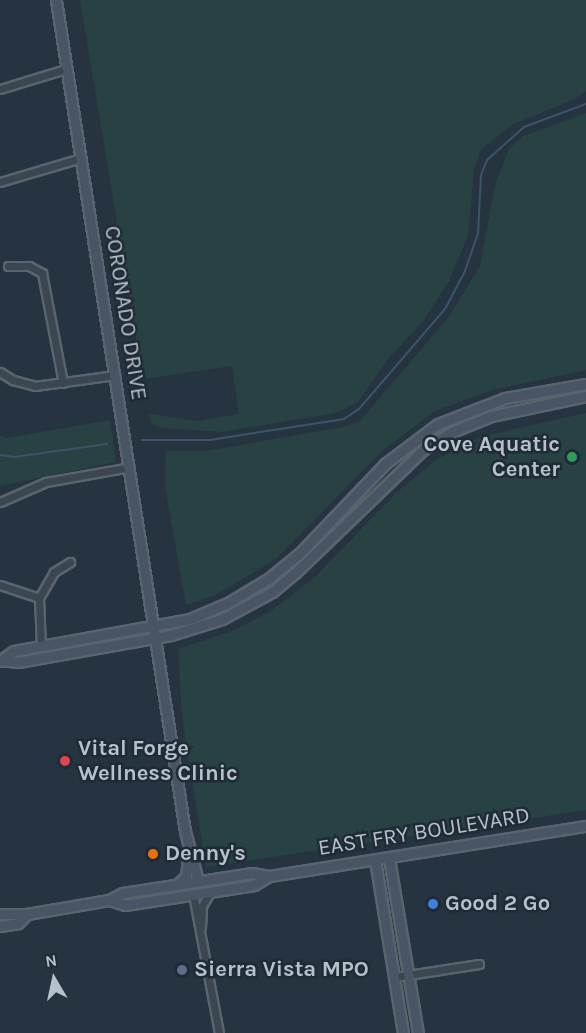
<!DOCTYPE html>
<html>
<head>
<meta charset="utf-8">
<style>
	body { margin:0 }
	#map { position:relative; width:586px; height:1033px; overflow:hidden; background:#263441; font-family:Karla,sans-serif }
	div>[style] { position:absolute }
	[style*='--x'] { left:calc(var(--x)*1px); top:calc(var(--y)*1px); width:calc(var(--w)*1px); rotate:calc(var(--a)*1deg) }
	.green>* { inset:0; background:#284142 }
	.stream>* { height:2px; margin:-1px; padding:0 1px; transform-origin:1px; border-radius:1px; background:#3c536a }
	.roads { filter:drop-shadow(2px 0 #58646e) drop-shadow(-2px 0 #58646e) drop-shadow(0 2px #58646e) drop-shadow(0 -2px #58646e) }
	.street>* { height:7px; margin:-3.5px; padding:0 3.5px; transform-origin:3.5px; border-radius:3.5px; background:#3b4651 }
	.secondary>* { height:9px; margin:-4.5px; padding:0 4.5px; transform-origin:4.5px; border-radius:4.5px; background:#495564 }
	.dots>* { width:16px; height:16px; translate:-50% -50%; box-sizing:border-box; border:3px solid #1f2b36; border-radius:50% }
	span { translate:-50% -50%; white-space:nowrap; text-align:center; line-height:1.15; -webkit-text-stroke:5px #1f2b36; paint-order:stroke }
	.street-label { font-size:22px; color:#b7c1cb }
	.poi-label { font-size:22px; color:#b7c1cb; font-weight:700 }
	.right { translate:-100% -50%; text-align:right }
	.left { translate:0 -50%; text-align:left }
	.north { position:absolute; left:24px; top:949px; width:60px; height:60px; -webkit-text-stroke:4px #1f2b36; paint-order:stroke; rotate:351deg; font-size:16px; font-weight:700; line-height:24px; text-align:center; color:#b7c1cb }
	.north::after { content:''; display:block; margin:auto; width:21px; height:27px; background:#b7c1cb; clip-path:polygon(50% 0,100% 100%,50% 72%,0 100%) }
</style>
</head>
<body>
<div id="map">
	<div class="green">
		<div style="clip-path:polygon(80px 0,586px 0,586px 91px,575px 99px,514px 124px,481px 149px,474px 170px,468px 236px,449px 281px,424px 320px,389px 358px,358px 402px,336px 413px,222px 432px,162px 428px,151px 424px,149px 414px,198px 421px,239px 414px,232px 366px,143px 379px)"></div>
		<div style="clip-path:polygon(586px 113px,586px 370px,493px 390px,435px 411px,382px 451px,276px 559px,214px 596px,186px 605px,165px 487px,166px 451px,206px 451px,343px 427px,360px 421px,448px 318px,480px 266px,495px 185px,509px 149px,523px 136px)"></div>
		<div style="clip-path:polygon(586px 413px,586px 810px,206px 867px,182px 717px,178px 649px,232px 631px,271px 611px,316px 576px,396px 493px,437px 459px,483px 436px)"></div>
		<div style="clip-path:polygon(110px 420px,116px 462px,0 486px,0 436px,7px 438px)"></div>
	</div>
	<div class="stream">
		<div style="--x:142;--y:440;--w:68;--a:0"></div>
		<div style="--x:210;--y:440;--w:136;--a:-8.9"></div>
		<div style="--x:344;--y:419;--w:18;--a:-34"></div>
		<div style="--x:359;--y:409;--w:132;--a:-49.3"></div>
		<div style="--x:445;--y:309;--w:43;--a:-62.2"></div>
		<div style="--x:465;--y:271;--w:39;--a:-71"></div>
		<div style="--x:478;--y:234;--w:59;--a:-87.1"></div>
		<div style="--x:481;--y:175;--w:16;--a:-68"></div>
		<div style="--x:487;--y:160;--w:50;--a:-41.7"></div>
		<div style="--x:524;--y:127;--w:66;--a:-20.4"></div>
		<div style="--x:0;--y:455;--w:14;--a:8"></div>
		<div style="--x:14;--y:457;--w:94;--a:-8"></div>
	</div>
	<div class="roads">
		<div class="street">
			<div style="--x:0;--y:89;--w:69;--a:-16.9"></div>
			<div style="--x:0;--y:182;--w:84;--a:-16.5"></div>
			<div style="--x:8;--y:266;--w:21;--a:0"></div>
			<div style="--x:29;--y:266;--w:15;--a:28"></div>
			<div style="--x:42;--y:273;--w:112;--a:79.2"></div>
			<div style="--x:0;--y:372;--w:15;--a:32"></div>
			<div style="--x:13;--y:380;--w:23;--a:15"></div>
			<div style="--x:35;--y:386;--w:81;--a:-7.8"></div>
			<div style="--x:0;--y:502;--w:50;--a:-23.5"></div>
			<div style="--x:46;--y:482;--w:85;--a:-10.1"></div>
			<div style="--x:0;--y:585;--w:41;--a:18.4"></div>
			<div style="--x:41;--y:646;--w:48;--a:-92.4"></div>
			<div style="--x:39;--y:598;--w:30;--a:-60"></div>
			<div style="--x:54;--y:572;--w:19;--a:-32"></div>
			<div style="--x:193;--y:894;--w:141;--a:79.4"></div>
			<div style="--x:201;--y:927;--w:21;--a:-87"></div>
			<div style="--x:202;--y:906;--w:16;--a:-60"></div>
			<div style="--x:395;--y:977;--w:85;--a:-8.8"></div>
		</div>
		<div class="secondary">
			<div style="--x:56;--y:0;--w:841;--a:81.18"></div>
			<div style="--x:185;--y:831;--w:52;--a:75.4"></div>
			<div style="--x:1;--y:660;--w:17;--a:7"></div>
			<div style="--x:18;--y:662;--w:155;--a:-10"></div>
			<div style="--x:171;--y:635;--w:53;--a:-17.4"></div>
			<div style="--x:222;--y:619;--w:57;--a:-28.4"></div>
			<div style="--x:272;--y:592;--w:30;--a:-40"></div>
			<div style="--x:295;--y:573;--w:179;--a:-43.9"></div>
			<div style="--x:424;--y:449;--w:35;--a:-31"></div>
			<div style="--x:454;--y:431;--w:40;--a:-22"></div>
			<div style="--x:491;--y:416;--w:97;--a:-11.9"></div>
			<div style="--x:0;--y:661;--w:17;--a:-36"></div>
			<div style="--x:14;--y:651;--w:179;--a:-10.3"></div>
			<div style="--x:190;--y:619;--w:39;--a:-23"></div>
			<div style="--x:226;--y:604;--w:49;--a:-30.8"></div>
			<div style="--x:268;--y:579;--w:38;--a:-39"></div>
			<div style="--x:298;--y:555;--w:127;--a:-46.3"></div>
			<div style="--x:386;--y:463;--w:65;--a:-36.9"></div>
			<div style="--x:438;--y:424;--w:72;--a:-21.2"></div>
			<div style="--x:505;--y:398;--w:82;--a:-9.8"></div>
			<div style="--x:389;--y:858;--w:177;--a:80.6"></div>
			<div style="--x:375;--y:860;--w:175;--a:80.8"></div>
			<div style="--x:178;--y:884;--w:11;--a:-45"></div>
			<div style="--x:186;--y:876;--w:24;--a:-83"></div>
			<div style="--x:109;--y:900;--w:17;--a:17"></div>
			<div style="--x:125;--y:905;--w:131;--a:-8.8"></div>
			<div style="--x:254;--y:885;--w:17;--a:-31"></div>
			<div style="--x:0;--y:914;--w:27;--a:0"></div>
			<div style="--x:27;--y:914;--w:83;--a:-9.7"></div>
			<div style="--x:109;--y:900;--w:16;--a:-27"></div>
			<div style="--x:123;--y:893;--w:131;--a:-8.8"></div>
			<div style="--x:252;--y:873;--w:17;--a:10"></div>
			<div style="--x:269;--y:876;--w:321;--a:-9"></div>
			<div style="--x:0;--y:926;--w:18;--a:-9"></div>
			<div style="--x:18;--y:923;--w:13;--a:-45"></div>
		</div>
	</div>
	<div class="dots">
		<div style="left:572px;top:457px;background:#2e9e5b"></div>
		<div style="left:65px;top:761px;background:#e0444e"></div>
		<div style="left:153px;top:854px;background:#e8710a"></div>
		<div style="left:433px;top:904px;background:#3f7fe0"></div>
		<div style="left:182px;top:970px;background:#5c6f8a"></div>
	</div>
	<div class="street-label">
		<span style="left:125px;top:313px;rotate:81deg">CORONADO DRIVE</span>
		<span style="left:424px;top:832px;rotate:-9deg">EAST FRY BOULEVARD</span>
	</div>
	<div class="poi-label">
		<span class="right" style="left:560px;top:457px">Cove Aquatic<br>Center</span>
		<span class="left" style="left:78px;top:761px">Vital Forge<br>Wellness Clinic</span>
		<span class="left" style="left:165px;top:854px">Denny's</span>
		<span class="left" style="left:445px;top:904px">Good 2 Go</span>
		<span class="left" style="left:194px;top:970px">Sierra Vista MPO</span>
	</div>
	<div class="north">N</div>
</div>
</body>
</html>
